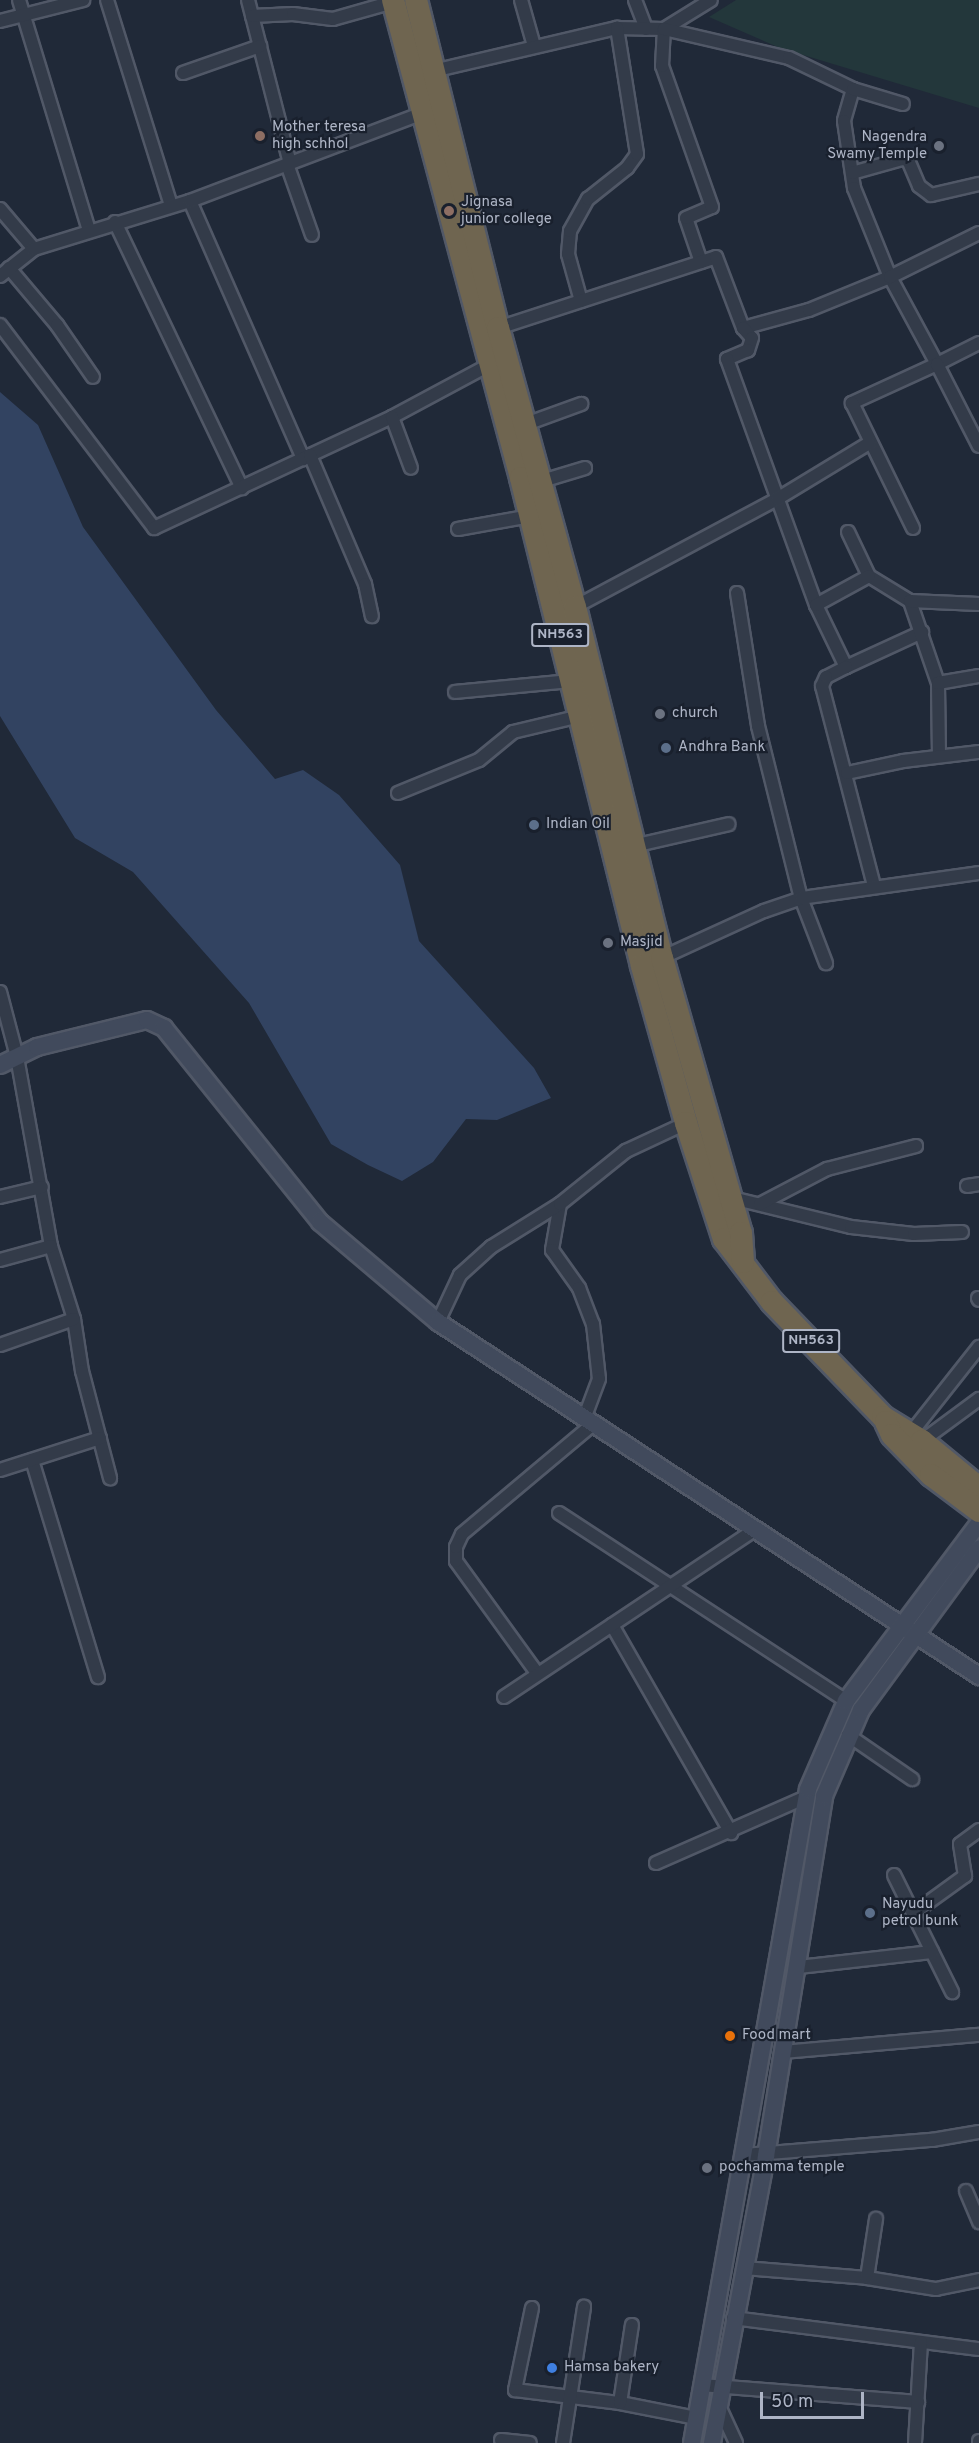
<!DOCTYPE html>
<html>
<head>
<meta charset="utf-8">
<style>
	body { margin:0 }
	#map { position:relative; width:979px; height:2443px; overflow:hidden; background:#202938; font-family:Overpass,sans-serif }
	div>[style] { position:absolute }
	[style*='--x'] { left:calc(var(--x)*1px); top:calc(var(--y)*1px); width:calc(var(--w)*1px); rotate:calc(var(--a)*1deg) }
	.green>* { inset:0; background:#23373b }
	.water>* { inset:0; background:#324361 }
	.roads { filter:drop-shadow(2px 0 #515867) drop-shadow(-2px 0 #515867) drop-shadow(0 2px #515867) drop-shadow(0 -2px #515867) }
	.street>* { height:12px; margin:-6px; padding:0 6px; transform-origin:6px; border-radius:6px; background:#333b49 }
	.secondary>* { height:16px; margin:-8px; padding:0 8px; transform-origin:8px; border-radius:8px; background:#414a5c }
	.highway>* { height:22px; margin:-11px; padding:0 11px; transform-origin:11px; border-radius:11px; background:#6f6550 }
	.dots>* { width:16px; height:16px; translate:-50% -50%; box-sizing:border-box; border:3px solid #19202d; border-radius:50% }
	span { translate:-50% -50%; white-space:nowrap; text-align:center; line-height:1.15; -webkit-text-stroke:4.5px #19202d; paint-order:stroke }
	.shield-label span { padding:2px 4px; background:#19202d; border:2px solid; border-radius:4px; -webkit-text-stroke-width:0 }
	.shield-label { font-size:14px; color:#aeb5c6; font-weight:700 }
	.poi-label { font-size:15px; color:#aeb5c6 }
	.left { translate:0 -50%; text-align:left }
	.right { translate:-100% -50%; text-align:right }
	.scale { position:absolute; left:760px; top:2392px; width:104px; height:27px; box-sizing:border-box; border:3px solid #aeb5c6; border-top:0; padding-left:8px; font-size:18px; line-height:21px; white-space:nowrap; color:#aeb5c6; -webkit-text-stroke:4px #19202d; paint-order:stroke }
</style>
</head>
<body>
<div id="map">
	<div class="green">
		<div style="clip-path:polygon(736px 0,979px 0,979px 108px,780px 48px,709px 17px)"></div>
	</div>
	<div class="water">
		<div style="clip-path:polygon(0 392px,38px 425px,83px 527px,216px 710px,275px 779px,303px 770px,339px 795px,400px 865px,419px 941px,534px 1068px,551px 1098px,497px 1120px,466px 1119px,433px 1162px,402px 1181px,368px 1165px,331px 1144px,249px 1003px,133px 872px,75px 838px,0 716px)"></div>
	</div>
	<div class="roads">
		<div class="street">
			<div style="--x:19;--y:0;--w:240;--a:73.1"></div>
			<div style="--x:107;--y:0;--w:215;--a:72.7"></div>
			<div style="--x:248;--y:0;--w:168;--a:75.6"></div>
			<div style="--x:521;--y:0;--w:48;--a:74.2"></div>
			<div style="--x:635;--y:0;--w:31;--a:69"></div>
			<div style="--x:252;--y:16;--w:41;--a:-2.8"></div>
			<div style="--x:293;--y:14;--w:40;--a:7.1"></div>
			<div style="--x:333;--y:19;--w:62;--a:-15.8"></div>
			<div style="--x:0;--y:21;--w:86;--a:-14.2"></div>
			<div style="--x:433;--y:71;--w:189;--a:-13.2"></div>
			<div style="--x:617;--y:28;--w:47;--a:1.2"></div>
			<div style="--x:664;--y:29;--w:55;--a:-31.7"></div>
			<div style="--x:183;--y:73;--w:82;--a:-19.3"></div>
			<div style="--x:853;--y:89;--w:33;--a:106"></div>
			<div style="--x:844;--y:121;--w:68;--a:81.5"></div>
			<div style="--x:854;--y:188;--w:96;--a:68"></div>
			<div style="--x:890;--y:277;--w:99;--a:61.6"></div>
			<div style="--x:937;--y:364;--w:94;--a:155.4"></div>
			<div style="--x:852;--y:403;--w:139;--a:64"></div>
			<div style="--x:287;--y:164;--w:75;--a:70.6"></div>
			<div style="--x:852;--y:173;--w:52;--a:-15.6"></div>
			<div style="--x:902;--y:159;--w:6;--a:9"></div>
			<div style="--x:908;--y:160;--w:28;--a:67"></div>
			<div style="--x:919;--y:186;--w:15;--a:37"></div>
			<div style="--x:931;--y:195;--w:49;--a:-12.9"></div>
			<div style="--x:190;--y:201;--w:282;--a:66.3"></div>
			<div style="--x:303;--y:459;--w:9;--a:-27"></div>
			<div style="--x:0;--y:209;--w:52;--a:49.6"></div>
			<div style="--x:115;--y:222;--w:295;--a:64.5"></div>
			<div style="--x:701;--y:262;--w:46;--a:-108.8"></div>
			<div style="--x:686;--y:218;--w:28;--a:-23"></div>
			<div style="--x:712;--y:207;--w:150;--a:-109.5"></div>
			<div style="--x:662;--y:66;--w:37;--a:-87"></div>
			<div style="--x:664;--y:29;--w:128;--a:13.1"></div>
			<div style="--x:789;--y:58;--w:71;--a:25.8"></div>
			<div style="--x:853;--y:89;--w:52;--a:16.7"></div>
			<div style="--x:9;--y:268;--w:75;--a:49.9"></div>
			<div style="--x:57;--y:325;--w:63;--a:55.3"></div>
			<div style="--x:0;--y:276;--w:43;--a:-38.5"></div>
			<div style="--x:34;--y:249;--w:163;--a:-17.1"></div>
			<div style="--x:190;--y:201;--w:249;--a:-20.7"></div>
			<div style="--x:581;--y:301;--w:49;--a:-105.5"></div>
			<div style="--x:568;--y:254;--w:23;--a:-85"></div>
			<div style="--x:570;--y:231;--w:37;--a:-61"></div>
			<div style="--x:588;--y:199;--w:50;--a:-38.5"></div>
			<div style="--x:627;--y:168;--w:17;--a:-54"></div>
			<div style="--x:637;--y:154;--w:128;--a:-99"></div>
			<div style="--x:0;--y:325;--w:255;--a:52.8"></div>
			<div style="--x:154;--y:528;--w:263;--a:-25"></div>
			<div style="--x:392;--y:417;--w:110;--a:-28.2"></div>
			<div style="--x:498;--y:328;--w:229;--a:-18"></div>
			<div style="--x:716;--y:257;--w:76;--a:69.2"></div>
			<div style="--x:743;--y:328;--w:68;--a:-15.3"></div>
			<div style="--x:809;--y:310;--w:87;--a:-22.2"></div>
			<div style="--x:890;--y:277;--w:99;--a:-26.3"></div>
			<div style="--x:743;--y:328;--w:13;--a:48"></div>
			<div style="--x:752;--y:338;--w:13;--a:108"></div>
			<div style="--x:748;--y:350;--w:23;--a:157"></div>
			<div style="--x:727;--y:359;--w:262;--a:70.1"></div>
			<div style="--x:816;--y:605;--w:69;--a:64.2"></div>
			<div style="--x:846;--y:667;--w:84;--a:-24.7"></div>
			<div style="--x:979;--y:343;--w:47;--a:153.4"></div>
			<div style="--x:937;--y:364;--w:92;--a:62.9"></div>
			<div style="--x:392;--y:417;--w:54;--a:69.6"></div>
			<div style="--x:526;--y:424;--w:59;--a:-20"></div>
			<div style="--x:310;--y:455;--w:140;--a:66.9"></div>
			<div style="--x:365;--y:584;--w:33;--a:78"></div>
			<div style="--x:542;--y:481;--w:45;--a:-16.8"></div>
			<div style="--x:458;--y:529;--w:73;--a:-10.2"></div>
			<div style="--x:848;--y:532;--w:49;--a:64.5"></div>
			<div style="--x:869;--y:576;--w:48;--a:31.4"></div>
			<div style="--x:737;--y:593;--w:135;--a:81"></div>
			<div style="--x:758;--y:726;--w:177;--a:76"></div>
			<div style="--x:801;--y:898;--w:70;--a:69"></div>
			<div style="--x:816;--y:605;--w:60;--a:-28.7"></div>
			<div style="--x:575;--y:607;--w:229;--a:-28.1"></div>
			<div style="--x:777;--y:499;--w:108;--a:-31.3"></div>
			<div style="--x:846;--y:667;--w:22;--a:153"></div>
			<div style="--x:826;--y:677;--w:10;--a:114"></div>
			<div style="--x:822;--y:686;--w:206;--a:75.4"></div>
			<div style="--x:938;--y:683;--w:87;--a:-108.9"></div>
			<div style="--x:910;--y:601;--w:69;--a:2.5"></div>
			<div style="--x:455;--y:692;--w:118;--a:-5.4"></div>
			<div style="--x:939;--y:756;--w:73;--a:-90.8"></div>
			<div style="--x:938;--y:683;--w:42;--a:-9.7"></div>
			<div style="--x:847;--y:773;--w:57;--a:-12.1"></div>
			<div style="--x:903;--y:761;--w:77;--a:-6.8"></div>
			<div style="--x:398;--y:793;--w:87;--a:-22.2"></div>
			<div style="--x:479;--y:760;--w:44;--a:-39.5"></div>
			<div style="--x:513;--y:732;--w:69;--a:-13.4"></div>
			<div style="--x:633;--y:846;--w:98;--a:-12.9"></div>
			<div style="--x:659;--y:959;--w:115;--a:-24.6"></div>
			<div style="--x:764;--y:911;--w:39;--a:-19"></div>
			<div style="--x:801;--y:898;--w:180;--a:-8"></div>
			<div style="--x:0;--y:992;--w:67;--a:75.3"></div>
			<div style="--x:17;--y:1057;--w:192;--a:79.8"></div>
			<div style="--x:51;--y:1246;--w:77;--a:72.5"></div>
			<div style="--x:74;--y:1319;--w:53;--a:81.3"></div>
			<div style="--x:82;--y:1371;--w:111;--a:75.3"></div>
			<div style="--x:967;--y:1186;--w:12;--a:-9"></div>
			<div style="--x:0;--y:1197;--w:43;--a:-13.4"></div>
			<div style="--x:732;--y:1198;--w:122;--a:13.7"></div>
			<div style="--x:851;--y:1227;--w:63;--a:6.3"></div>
			<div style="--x:914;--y:1234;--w:48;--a:-2.4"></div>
			<div style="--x:560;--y:1204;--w:47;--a:99.9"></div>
			<div style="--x:552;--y:1250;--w:47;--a:54.6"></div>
			<div style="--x:579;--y:1288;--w:39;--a:69"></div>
			<div style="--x:593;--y:1324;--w:55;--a:83.8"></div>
			<div style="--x:599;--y:1379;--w:43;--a:110.6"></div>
			<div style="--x:760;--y:1204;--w:76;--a:-27.6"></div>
			<div style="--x:827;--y:1169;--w:92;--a:-14.5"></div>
			<div style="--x:0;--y:1260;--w:53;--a:-15.4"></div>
			<div style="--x:978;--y:1298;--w:2;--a:63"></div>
			<div style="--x:438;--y:1322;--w:52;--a:-64.9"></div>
			<div style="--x:460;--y:1275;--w:42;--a:-42.1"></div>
			<div style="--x:491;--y:1247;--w:81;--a:-31.9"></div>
			<div style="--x:560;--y:1204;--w:85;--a:-38.8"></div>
			<div style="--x:626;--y:1151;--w:66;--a:-25"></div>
			<div style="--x:0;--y:1345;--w:78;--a:-19.4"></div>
			<div style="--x:911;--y:1433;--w:110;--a:-51.7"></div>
			<div style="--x:922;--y:1441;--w:71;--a:-36.4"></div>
			<div style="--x:32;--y:1460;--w:227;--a:73.1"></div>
			<div style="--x:0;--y:1470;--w:105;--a:-17.7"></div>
			<div style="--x:559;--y:1513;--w:343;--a:33.2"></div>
			<div style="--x:612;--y:1625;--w:240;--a:60.2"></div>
			<div style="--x:537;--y:1673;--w:138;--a:-125.9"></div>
			<div style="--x:456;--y:1561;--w:14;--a:-90"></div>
			<div style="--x:456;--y:1547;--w:14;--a:-65"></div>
			<div style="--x:462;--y:1534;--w:171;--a:-40"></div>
			<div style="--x:504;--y:1697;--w:303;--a:-33.7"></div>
			<div style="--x:848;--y:1735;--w:78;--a:34.5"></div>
			<div style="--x:656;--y:1863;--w:164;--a:-23.7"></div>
			<div style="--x:894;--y:1875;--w:131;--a:63.6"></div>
			<div style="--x:915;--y:1912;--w:62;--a:-35.8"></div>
			<div style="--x:965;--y:1876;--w:32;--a:-99"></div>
			<div style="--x:960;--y:1844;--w:24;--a:-36"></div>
			<div style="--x:798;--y:1967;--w:135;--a:-6.4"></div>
			<div style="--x:783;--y:2052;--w:197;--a:-5"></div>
			<div style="--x:744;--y:2155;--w:189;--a:-4.6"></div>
			<div style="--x:932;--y:2140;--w:48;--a:-9.7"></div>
			<div style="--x:966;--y:2191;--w:34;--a:67"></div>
			<div style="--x:744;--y:2268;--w:123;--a:4.6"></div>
			<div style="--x:867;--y:2278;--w:70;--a:9.1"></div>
			<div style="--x:936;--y:2289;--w:44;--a:-11.8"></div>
			<div style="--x:867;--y:2278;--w:60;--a:-81.3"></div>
			<div style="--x:532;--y:2308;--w:84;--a:101.7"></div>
			<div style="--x:515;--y:2390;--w:106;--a:7.1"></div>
			<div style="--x:620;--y:2403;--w:77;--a:11.2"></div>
			<div style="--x:733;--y:2318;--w:248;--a:7.2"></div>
			<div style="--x:701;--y:2385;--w:218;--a:4.5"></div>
			<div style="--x:620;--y:2403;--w:79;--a:-81.3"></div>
			<div style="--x:719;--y:2406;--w:41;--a:65.3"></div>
			<div style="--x:501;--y:2440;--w:29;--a:6"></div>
			<div style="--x:563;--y:2443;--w:138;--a:-81.2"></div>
			<div style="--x:915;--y:2443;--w:101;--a:-86.6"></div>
			<div style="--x:979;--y:2443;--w:2;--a:-90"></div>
		</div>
		<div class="secondary">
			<div style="--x:0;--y:1065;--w:41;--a:-25.9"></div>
			<div style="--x:37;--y:1047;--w:113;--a:-13.8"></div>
			<div style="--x:147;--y:1020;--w:19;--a:25"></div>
			<div style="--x:164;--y:1028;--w:249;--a:51.2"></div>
			<div style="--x:320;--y:1222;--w:155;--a:40.3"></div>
			<div style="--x:438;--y:1322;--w:647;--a:33.2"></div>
			<div style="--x:692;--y:2443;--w:664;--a:-79.94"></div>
			<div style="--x:808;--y:1789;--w:96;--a:-66.6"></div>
			<div style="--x:846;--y:1701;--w:222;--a:-53.2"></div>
			<div style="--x:712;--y:2443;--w:292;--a:-79.3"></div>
			<div style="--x:766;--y:2156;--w:365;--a:-80.8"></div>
			<div style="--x:824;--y:1796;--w:94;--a:-66.7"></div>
			<div style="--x:861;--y:1710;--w:200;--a:-53.8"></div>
		</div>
		<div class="highway">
			<div style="--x:393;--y:0;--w:495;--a:75"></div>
			<div style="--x:521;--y:478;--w:503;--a:76.07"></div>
			<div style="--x:642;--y:966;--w:163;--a:74.3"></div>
			<div style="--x:686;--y:1123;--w:122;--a:71.9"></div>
			<div style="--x:724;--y:1239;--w:79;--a:52.7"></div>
			<div style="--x:772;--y:1302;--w:160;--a:46"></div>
			<div style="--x:883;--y:1417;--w:46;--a:31.6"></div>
			<div style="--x:922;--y:1441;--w:74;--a:39.5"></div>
			<div style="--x:416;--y:0;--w:338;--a:76"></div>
			<div style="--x:498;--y:328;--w:289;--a:74.6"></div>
			<div style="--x:575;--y:607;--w:362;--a:76.1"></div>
			<div style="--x:662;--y:958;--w:286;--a:74"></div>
			<div style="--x:741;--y:1233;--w:29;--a:86"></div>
			<div style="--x:886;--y:1422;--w:14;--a:65"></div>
			<div style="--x:892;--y:1435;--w:56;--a:45.7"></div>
			<div style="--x:931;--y:1475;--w:60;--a:36.9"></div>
		</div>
	</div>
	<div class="dots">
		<div style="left:260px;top:136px;background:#8d6e63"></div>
		<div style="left:939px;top:146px;background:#6b7280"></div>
		<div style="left:449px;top:211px;background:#8d6e63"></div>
		<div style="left:660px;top:714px;background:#6b7280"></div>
		<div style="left:666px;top:748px;background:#5c6f8a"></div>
		<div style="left:534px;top:825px;background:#5c6f8a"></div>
		<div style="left:608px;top:943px;background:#6b7280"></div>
		<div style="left:870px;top:1913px;background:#5c6f8a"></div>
		<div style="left:730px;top:2036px;background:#e8710a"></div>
		<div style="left:707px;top:2168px;background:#6b7280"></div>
		<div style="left:552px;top:2368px;background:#3f7fe0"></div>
	</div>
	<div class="shield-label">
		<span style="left:560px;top:635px">NH563</span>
		<span style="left:811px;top:1341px">NH563</span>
	</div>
	<div class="poi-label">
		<span class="left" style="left:272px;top:136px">Mother teresa<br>high schhol</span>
		<span class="right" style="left:927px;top:146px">Nagendra<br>Swamy Temple</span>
		<span class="left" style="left:461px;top:211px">Jignasa<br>junior college</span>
		<span class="left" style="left:672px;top:714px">church</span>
		<span class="left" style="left:678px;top:748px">Andhra Bank</span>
		<span class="left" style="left:546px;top:825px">Indian Oil</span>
		<span class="left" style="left:620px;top:943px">Masjid</span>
		<span class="left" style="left:882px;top:1913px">Nayudu<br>petrol bunk</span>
		<span class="left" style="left:742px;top:2036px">Food mart</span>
		<span class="left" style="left:719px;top:2168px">pochamma temple</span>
		<span class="left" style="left:564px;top:2368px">Hamsa bakery</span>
	</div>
	<div class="scale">50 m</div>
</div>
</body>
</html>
